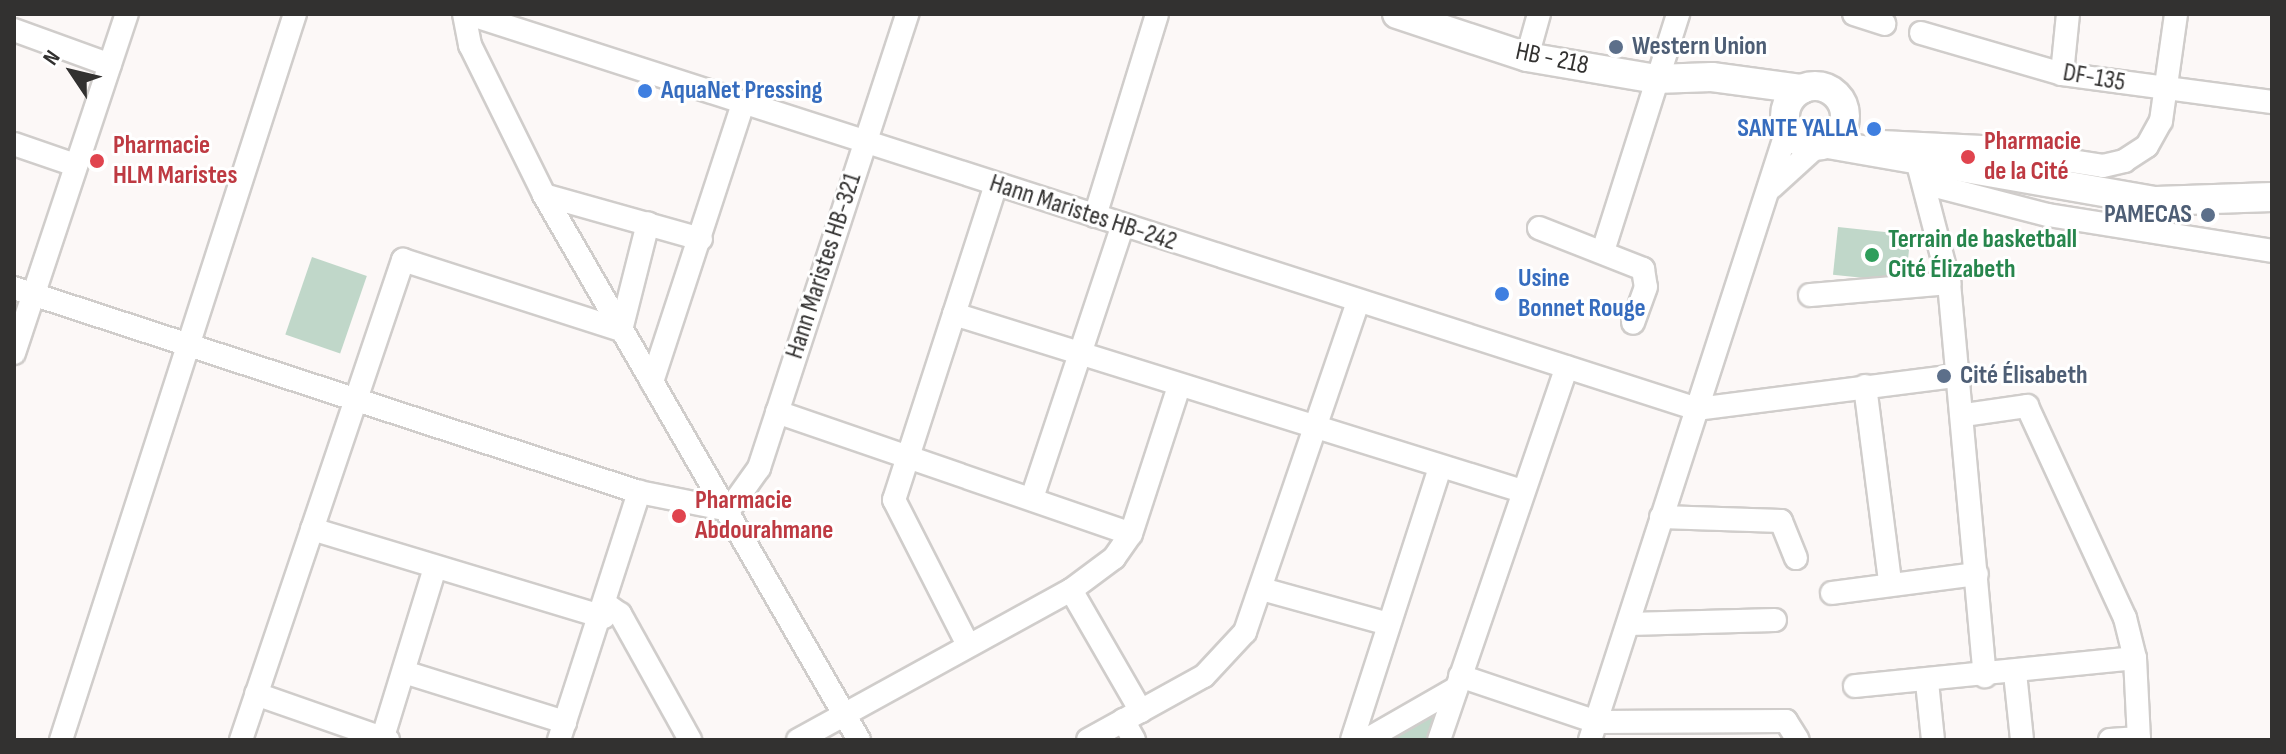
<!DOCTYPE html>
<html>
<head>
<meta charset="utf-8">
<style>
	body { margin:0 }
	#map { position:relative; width:2286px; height:754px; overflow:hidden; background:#fcf8f7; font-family:"Sofia Sans Condensed",sans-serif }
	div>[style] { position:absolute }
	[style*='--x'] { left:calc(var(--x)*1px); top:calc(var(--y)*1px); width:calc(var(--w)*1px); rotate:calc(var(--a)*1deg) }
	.green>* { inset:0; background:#c0d7c9; transform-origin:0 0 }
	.roads { filter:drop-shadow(2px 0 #d0cdcb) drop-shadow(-2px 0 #d0cdcb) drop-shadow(0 2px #d0cdcb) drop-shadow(0 -2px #d0cdcb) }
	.minor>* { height:22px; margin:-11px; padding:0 11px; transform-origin:11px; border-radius:11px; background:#fff }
	.major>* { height:28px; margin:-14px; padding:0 14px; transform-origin:14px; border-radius:14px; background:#fff }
	.major>.ring { margin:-14px; padding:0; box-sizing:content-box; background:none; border:28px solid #fff; border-radius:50% }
	.dots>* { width:22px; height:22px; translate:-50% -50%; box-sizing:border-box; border:4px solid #fff; border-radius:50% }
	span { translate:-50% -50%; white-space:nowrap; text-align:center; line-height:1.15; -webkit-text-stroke:6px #fff; paint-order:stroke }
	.service-label { font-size:26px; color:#4e5e75; font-weight:700 }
	.left { translate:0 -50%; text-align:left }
	.right { translate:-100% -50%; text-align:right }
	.street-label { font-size:26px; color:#323130 }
	.shop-label { font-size:26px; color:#366cbe; font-weight:700 }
	.health-label { font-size:26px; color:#be3a42; font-weight:700 }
	.leisure-label { font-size:26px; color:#27864d; font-weight:700 }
	.frame { position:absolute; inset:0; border:16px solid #323130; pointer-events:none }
	.north { position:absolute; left:32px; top:32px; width:80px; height:80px; -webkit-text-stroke:6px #fff; paint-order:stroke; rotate:305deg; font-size:22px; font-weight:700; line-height:32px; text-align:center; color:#323130 }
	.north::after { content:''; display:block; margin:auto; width:28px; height:36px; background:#323130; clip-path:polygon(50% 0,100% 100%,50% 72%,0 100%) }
</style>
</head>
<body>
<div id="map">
	<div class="green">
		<div style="left:1838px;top:227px;width:73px;height:48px;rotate:6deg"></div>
		<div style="left:312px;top:257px;width:58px;height:82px;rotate:19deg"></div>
		<div style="clip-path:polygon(1441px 711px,1432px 740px,1391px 740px)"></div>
	</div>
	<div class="roads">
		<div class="minor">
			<div style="--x:464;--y:14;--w:32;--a:79"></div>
			<div style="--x:470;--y:45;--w:167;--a:63.7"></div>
			<div style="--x:544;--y:195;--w:629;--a:59.97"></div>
			<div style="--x:469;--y:14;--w:1290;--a:17.83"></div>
			<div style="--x:1697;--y:409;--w:266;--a:-7.3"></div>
			<div style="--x:1854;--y:14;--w:32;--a:18"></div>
			<div style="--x:14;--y:30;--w:102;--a:20"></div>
			<div style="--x:1921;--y:33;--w:147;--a:16.2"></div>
			<div style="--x:2062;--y:74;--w:212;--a:7.6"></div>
			<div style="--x:1527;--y:57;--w:45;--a:-74.4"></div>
			<div style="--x:2062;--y:74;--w:60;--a:-84.3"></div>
			<div style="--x:1882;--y:142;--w:100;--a:2.9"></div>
			<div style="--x:1982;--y:147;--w:122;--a:8.9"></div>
			<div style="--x:2103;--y:166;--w:22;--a:-13"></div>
			<div style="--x:2124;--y:161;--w:27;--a:-33"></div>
			<div style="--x:2147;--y:146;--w:29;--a:-61"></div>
			<div style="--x:2161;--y:121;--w:108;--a:-82"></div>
			<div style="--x:14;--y:144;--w:65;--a:19"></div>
			<div style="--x:1918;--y:164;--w:123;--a:75.4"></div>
			<div style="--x:1949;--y:283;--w:395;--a:84.8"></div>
			<div style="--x:1924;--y:183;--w:128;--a:14.5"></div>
			<div style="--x:2048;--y:215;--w:227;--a:9.1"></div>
			<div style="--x:1772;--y:187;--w:59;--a:-42.3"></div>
			<div style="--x:544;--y:195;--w:163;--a:15.7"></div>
			<div style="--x:1095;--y:216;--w:211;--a:-72.9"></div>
			<div style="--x:1539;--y:228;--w:112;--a:21.5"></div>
			<div style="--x:1643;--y:269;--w:18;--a:81"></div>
			<div style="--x:1646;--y:287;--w:38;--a:110"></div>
			<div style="--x:1603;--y:251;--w:249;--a:-72.4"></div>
			<div style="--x:14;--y:288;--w:657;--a:18.08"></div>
			<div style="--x:639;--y:492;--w:92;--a:11.3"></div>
			<div style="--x:1810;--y:295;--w:140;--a:-4.9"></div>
			<div style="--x:954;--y:314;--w:595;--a:17.31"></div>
			<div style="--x:14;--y:353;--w:357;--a:-71.6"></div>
			<div style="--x:652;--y:382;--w:293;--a:-71.9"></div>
			<div style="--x:1865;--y:386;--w:198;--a:82.7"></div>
			<div style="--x:777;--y:412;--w:374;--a:19"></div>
			<div style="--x:1964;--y:415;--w:64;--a:-8.1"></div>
			<div style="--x:2027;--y:406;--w:234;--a:65.2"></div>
			<div style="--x:2125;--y:618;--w:41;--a:76"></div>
			<div style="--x:2135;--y:658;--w:82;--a:87.2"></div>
			<div style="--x:1033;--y:495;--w:285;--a:-71.6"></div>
			<div style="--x:729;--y:510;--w:52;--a:-54.5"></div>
			<div style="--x:759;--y:468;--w:478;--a:-71.9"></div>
			<div style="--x:1661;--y:517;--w:120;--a:1.9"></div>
			<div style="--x:1781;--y:521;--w:40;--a:68"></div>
			<div style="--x:312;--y:529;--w:305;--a:16.8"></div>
			<div style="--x:1262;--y:589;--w:131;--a:15.5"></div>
			<div style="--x:1071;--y:590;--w:140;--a:60"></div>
			<div style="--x:1832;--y:593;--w:146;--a:-7.5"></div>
			<div style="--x:607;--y:605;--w:16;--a:35"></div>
			<div style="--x:620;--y:614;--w:144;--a:60.9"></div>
			<div style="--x:1629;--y:624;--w:146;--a:-1.6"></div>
			<div style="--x:968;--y:645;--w:163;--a:-117"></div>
			<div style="--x:894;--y:500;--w:331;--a:-72.1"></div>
			<div style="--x:404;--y:672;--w:169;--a:17.3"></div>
			<div style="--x:2015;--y:673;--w:67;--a:84"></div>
			<div style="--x:1460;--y:676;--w:145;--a:18.6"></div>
			<div style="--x:1597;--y:722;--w:189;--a:-0.3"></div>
			<div style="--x:1786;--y:721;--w:22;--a:58"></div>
			<div style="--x:1927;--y:682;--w:58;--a:84.1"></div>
			<div style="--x:1855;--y:686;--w:281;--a:-5.7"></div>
			<div style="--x:256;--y:694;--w:140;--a:19.2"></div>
			<div style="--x:1123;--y:720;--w:23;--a:61"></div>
			<div style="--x:61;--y:740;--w:763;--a:-72.14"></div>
			<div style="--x:241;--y:740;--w:507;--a:-71.35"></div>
			<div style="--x:403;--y:260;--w:229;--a:17.8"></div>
			<div style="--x:621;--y:330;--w:110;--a:-75.8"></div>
			<div style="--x:382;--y:740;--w:180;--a:-72.9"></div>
			<div style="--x:559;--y:740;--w:261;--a:-72.1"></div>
			<div style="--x:798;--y:740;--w:311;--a:-28.8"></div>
			<div style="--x:1071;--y:590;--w:54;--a:-36.7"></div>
			<div style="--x:1114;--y:558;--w:29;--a:-55"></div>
			<div style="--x:1131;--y:534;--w:152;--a:-72"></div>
			<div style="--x:1088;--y:740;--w:132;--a:-28.9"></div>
			<div style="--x:1204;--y:676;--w:60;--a:-47"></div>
			<div style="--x:1245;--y:632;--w:349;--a:-71.1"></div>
			<div style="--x:1352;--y:740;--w:286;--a:-72.1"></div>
			<div style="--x:1366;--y:740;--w:103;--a:-29.8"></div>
			<div style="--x:1439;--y:740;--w:394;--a:-71.1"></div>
			<div style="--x:1590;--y:740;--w:641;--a:-72.1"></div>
			<div style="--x:2110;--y:740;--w:29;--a:-4"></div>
		</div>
		<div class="major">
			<div style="--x:1397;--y:14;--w:137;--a:18.3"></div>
			<div style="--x:1527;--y:57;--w:131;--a:9.7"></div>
			<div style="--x:1656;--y:79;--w:56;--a:-2"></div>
			<div style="--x:1712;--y:77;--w:91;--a:7.6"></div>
			<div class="ring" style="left:1785px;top:86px;width:32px;height:32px"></div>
			<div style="--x:1828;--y:144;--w:333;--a:9.9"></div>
			<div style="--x:2156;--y:201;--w:116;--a:-2"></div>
		</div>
	</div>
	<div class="dots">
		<div style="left:1616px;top:47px;background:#5c6f8a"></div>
		<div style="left:645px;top:91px;background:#3f7fe0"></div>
		<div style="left:1874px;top:129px;background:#3f7fe0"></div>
		<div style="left:1968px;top:157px;background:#e0444e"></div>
		<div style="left:97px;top:161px;background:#e0444e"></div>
		<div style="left:2208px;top:215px;background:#5c6f8a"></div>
		<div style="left:1872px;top:255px;background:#2e9e5b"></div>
		<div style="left:1502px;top:294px;background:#3f7fe0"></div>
		<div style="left:1944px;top:376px;background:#5c6f8a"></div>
		<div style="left:679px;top:516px;background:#e0444e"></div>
	</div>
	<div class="service-label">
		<span class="left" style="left:1632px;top:47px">Western Union</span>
		<span class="right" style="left:2192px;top:215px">PAMECAS</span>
		<span class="left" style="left:1960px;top:376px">Cité Élisabeth</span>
	</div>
	<div class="street-label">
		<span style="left:1552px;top:59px;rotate:12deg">HB - 218</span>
		<span style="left:2094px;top:78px;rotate:10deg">DF-135</span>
		<span style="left:1083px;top:213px;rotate:18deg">Hann Maristes HB-242</span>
		<span style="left:824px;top:266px;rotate:-72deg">Hann Maristes HB-321</span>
	</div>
	<div class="shop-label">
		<span class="left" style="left:661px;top:91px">AquaNet Pressing</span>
		<span class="right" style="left:1858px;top:129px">SANTE YALLA</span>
		<span class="left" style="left:1518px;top:294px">Usine<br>Bonnet Rouge</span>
	</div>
	<div class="health-label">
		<span class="left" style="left:1984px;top:157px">Pharmacie<br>de la Cité</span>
		<span class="left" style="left:113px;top:161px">Pharmacie<br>HLM Maristes</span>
		<span class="left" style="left:695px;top:516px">Pharmacie<br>Abdourahmane</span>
	</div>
	<div class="leisure-label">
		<span class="left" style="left:1888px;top:255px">Terrain de basketball<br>Cité Élizabeth</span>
	</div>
	<div class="frame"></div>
	<div class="north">N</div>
</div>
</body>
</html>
